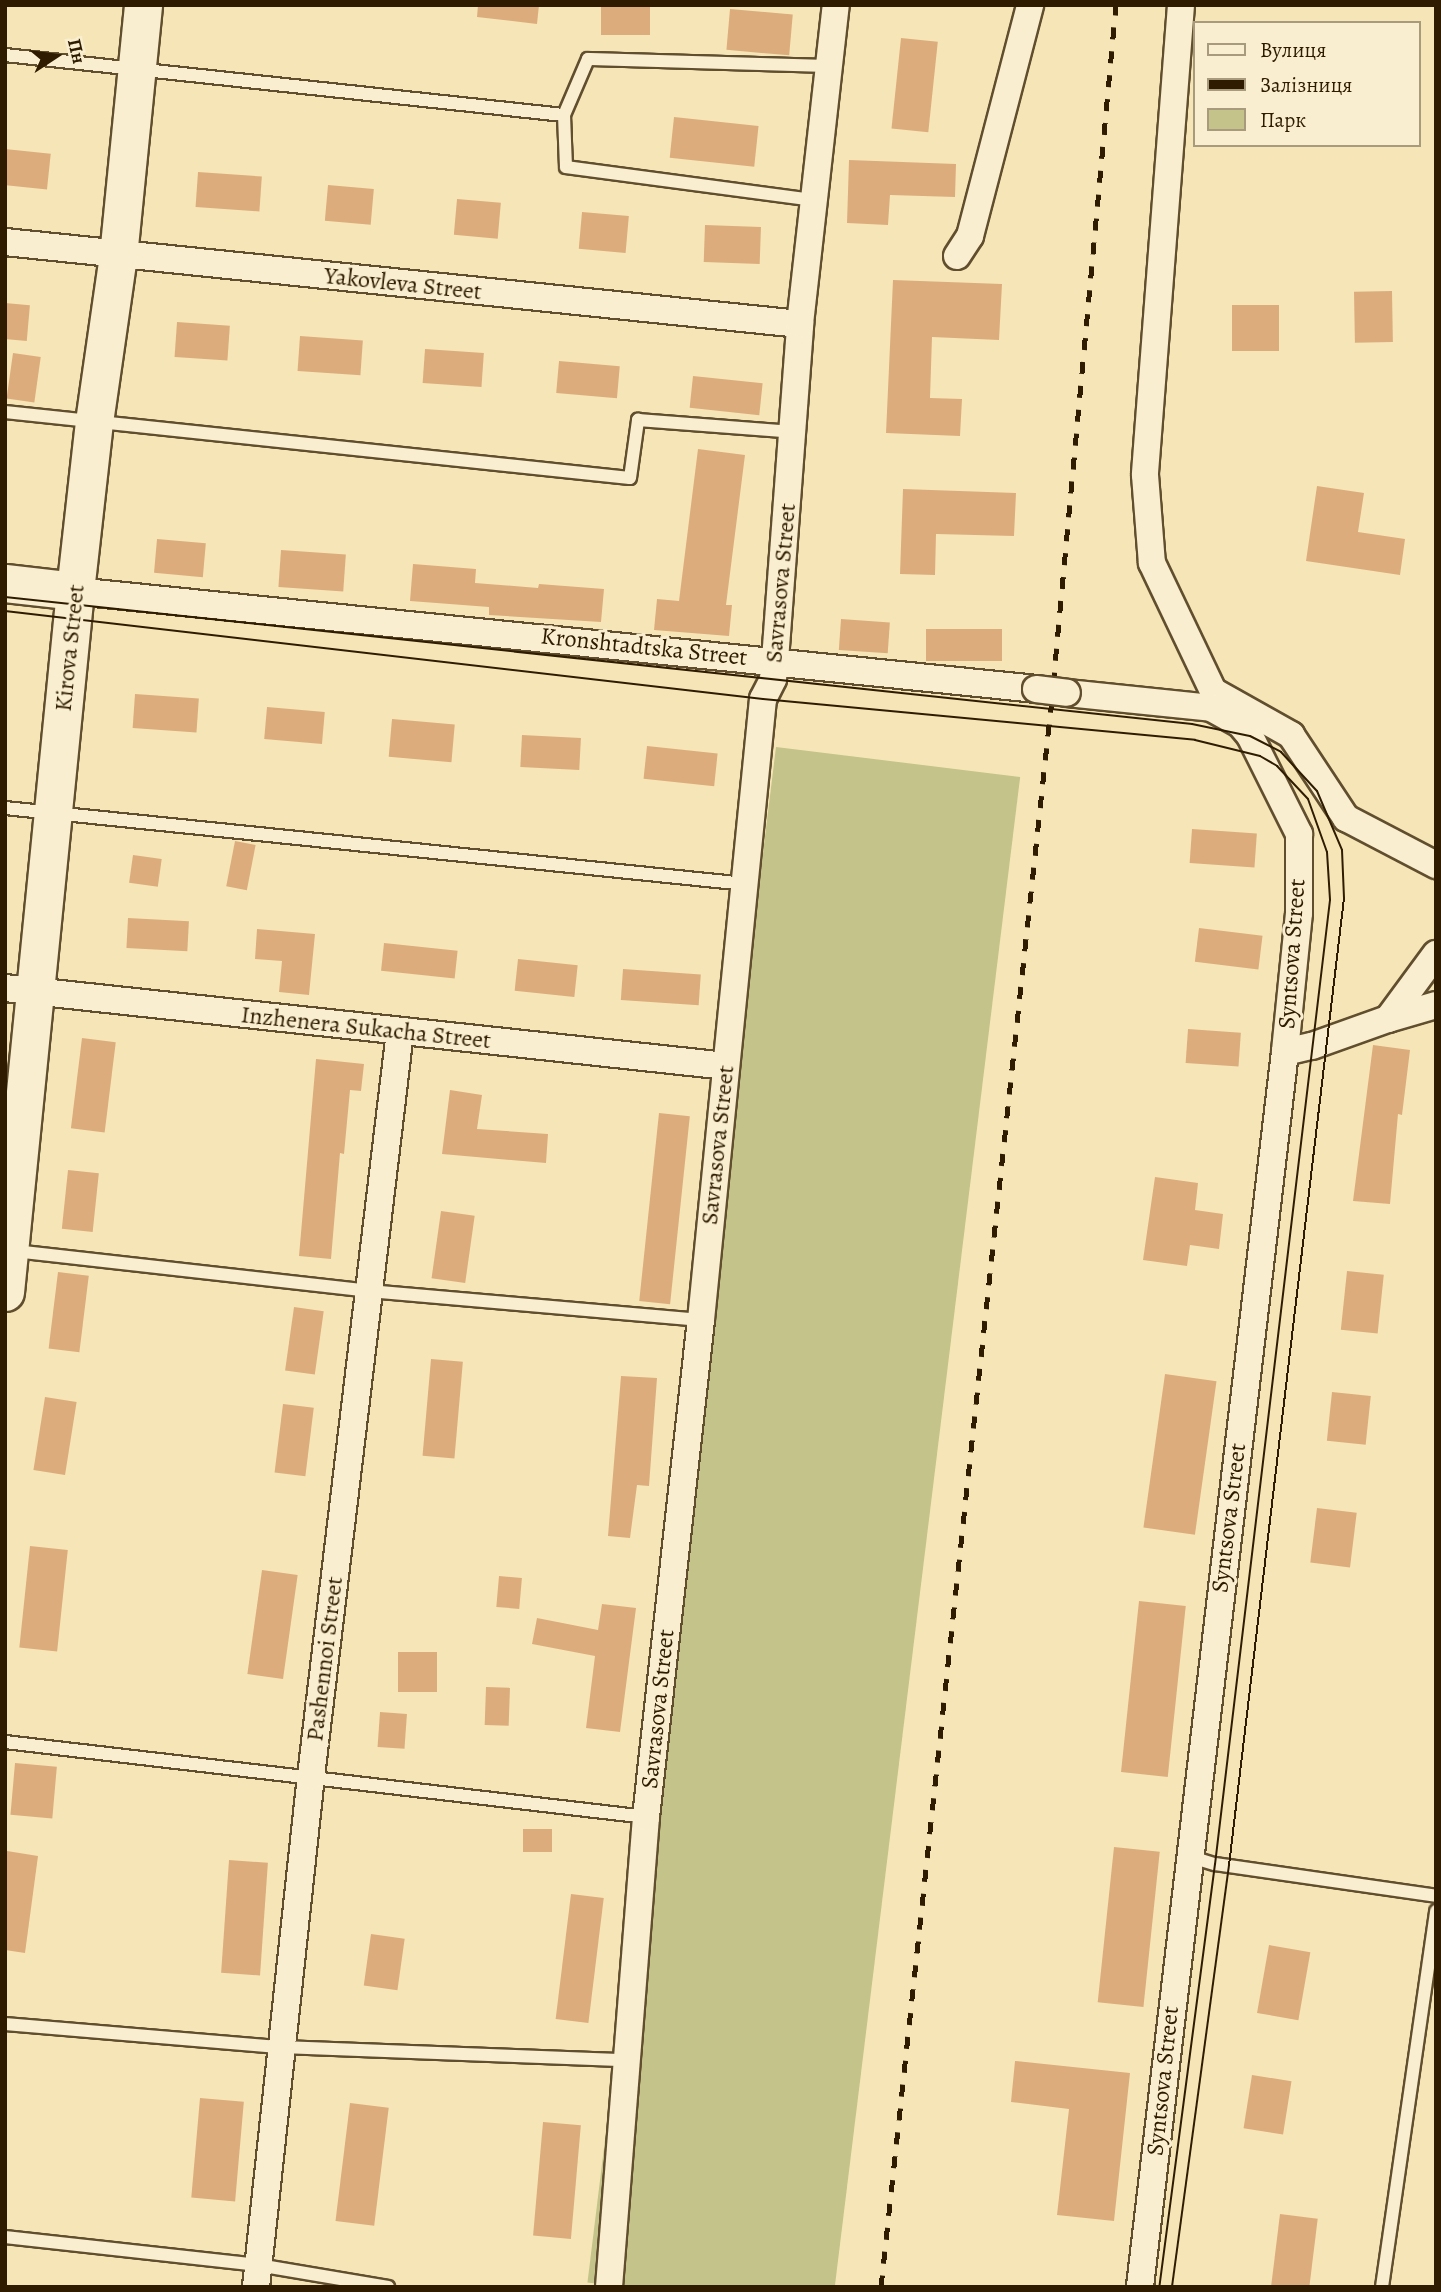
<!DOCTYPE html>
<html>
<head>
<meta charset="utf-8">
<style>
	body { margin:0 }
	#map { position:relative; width:1441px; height:2292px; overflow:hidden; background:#f6e6b7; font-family:Alegreya,serif }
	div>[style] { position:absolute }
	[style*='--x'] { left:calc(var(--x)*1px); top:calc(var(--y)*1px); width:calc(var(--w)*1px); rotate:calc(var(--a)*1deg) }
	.green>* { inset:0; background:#c4c389; transform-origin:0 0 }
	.building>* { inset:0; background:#ddac7d; transform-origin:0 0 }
	.roads { filter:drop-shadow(2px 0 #614e2e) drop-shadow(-2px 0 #614e2e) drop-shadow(0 2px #614e2e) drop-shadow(0 -2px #614e2e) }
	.lane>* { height:12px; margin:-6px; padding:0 6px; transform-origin:6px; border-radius:6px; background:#f9efd0 }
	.street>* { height:26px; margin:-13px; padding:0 13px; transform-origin:13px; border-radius:13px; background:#f9efd0 }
	.secondary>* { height:37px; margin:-18.5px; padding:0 18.5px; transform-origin:18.5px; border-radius:18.5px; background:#f9efd0 }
	.tram>* { height:2px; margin:-1px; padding:0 1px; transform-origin:1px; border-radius:1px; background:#2f1c00 }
	.rail>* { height:5px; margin-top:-2.5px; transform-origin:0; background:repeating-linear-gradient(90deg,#2f1c00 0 12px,transparent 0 24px) }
	.bridges { filter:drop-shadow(2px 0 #614e2e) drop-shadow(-2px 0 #614e2e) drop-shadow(0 2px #614e2e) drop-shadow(0 -2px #614e2e) }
	.street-bridge>* { height:26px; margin:-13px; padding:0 13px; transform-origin:13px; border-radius:13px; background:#f9efd0 }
	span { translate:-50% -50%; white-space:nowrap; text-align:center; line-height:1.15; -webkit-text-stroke:6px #f9efd0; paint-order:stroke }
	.street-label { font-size:24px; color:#2f1c00 }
	.frame { position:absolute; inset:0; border:7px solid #2f1c00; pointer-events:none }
	.legend { position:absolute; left:1193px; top:21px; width:228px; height:126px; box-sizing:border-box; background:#f9efd0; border:2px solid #a89b7d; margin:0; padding:9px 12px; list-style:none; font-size:21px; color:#2f1c00 }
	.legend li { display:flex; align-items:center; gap:14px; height:35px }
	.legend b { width:35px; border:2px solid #a89b7d }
	.north { position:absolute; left:21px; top:21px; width:70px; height:70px; -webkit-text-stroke:5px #f9efd0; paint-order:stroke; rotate:77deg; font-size:19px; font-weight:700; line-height:28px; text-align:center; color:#2f1c00 }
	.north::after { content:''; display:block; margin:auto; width:24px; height:32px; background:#2f1c00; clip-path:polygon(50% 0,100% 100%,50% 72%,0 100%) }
</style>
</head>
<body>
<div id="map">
	<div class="green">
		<div style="left:776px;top:747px;width:246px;height:1547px;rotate:7deg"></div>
	</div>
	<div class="building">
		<div style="clip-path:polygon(478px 5px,539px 5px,537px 24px,477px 17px)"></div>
		<div style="left:601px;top:5px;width:49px;height:30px"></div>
		<div style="left:730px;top:9px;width:63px;height:41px;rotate:5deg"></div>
		<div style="left:901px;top:38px;width:37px;height:91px;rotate:6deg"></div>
		<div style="left:674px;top:117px;width:85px;height:41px;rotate:6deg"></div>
		<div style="left:5px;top:149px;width:46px;height:36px;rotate:6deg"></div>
		<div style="clip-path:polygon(849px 160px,956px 164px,955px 197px,890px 195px,888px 225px,847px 223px)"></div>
		<div style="left:198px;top:172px;width:64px;height:35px;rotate:4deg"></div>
		<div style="left:328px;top:185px;width:46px;height:36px;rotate:5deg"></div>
		<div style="left:457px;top:199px;width:44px;height:36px;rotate:5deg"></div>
		<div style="left:582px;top:212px;width:47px;height:37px;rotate:5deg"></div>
		<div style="left:705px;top:225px;width:56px;height:37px;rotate:2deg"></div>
		<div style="clip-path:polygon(893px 280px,1002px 284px,999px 340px,932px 337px,930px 398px,962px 399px,960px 436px,886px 433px)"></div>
		<div style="left:1392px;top:291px;width:51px;height:38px;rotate:89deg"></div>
		<div style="left:5px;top:303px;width:25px;height:36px;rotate:5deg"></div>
		<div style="left:1232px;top:305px;width:47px;height:46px"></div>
		<div style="left:177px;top:322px;width:53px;height:35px;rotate:4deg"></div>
		<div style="left:300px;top:336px;width:63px;height:35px;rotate:4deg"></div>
		<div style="left:425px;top:349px;width:59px;height:34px;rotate:4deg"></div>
		<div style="left:13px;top:353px;width:28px;height:46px;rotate:8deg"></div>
		<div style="left:559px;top:361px;width:61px;height:32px;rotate:5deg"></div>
		<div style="left:693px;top:376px;width:70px;height:32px;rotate:6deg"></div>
		<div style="clip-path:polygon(698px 449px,745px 455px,726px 605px,732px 605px,729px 636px,654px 630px,657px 599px,679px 601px)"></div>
		<div style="clip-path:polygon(1317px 486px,1364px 493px,1358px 532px,1405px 539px,1400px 575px,1306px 561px)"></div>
		<div style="clip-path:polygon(903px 489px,1016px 493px,1014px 536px,936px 534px,935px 575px,900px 574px)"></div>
		<div style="left:157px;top:539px;width:49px;height:34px;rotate:5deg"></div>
		<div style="left:281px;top:550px;width:65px;height:37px;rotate:4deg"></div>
		<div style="clip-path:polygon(413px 564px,476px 569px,475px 583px,538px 588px,539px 584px,604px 589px,601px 622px,489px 615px,489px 607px,410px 601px)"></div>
		<div style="left:841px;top:619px;width:49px;height:31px;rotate:4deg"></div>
		<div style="left:926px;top:629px;width:76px;height:32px"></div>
		<div style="left:135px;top:694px;width:64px;height:34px;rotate:4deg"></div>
		<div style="left:267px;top:707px;width:58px;height:32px;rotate:5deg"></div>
		<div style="left:392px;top:719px;width:63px;height:38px;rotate:5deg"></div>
		<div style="left:522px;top:735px;width:59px;height:32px;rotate:3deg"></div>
		<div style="left:647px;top:746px;width:71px;height:33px;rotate:6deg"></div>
		<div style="left:1192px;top:829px;width:65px;height:34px;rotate:4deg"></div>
		<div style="left:235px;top:841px;width:21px;height:46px;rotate:11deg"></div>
		<div style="left:133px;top:855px;width:29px;height:28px;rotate:8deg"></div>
		<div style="left:128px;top:918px;width:61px;height:30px;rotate:3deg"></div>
		<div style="left:1199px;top:928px;width:64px;height:34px;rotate:7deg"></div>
		<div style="clip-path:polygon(257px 929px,315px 934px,309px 995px,279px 992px,282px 961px,255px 959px)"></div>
		<div style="left:384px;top:943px;width:74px;height:28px;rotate:6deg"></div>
		<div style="left:518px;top:959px;width:60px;height:32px;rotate:6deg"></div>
		<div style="left:623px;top:969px;width:78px;height:31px;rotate:4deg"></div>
		<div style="left:1188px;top:1029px;width:53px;height:34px;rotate:4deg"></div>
		<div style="left:82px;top:1038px;width:34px;height:91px;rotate:7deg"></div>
		<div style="clip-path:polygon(1373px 1045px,1410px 1050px,1402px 1115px,1398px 1114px,1390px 1204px,1353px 1201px)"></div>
		<div style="clip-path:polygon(316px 1059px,364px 1064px,361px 1091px,350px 1090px,344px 1154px,340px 1153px,331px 1259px,299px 1256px)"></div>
		<div style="clip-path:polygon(450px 1090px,482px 1095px,477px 1129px,548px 1134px,546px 1163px,442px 1154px)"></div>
		<div style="left:659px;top:1113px;width:31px;height:189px;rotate:6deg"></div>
		<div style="left:68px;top:1170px;width:31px;height:59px;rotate:6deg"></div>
		<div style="clip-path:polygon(1155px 1177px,1198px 1183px,1195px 1210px,1223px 1214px,1219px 1249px,1190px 1245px,1187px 1266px,1143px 1260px)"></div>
		<div style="left:441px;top:1211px;width:34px;height:68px;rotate:8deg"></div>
		<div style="left:1347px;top:1271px;width:37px;height:59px;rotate:6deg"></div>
		<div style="left:58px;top:1272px;width:31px;height:77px;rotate:7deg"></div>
		<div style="left:294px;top:1307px;width:30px;height:64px;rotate:8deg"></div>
		<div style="left:431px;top:1359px;width:32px;height:97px;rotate:5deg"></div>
		<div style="left:1165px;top:1374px;width:52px;height:155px;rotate:8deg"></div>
		<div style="clip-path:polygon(621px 1376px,657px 1378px,649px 1486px,637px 1485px,630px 1538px,608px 1536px)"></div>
		<div style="left:1332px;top:1392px;width:39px;height:49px;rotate:6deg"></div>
		<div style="left:45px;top:1397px;width:32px;height:74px;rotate:9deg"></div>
		<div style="left:283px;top:1404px;width:31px;height:69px;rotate:7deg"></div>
		<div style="left:1317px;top:1508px;width:40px;height:55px;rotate:7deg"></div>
		<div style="left:30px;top:1546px;width:38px;height:102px;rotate:6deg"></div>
		<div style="left:262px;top:1570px;width:36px;height:105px;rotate:8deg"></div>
		<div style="left:499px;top:1576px;width:23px;height:31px;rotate:5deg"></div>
		<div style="left:1139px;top:1601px;width:47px;height:172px;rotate:6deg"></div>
		<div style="clip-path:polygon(602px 1604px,636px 1608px,620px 1732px,586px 1728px,595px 1656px,532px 1644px,537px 1618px,598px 1630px)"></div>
		<div style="left:398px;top:1652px;width:39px;height:40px"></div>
		<div style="left:486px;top:1687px;width:24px;height:38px;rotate:2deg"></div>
		<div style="left:380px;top:1712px;width:27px;height:35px;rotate:4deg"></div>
		<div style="left:15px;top:1763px;width:42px;height:52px;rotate:5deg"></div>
		<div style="left:523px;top:1829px;width:29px;height:23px"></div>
		<div style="left:1114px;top:1847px;width:46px;height:156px;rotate:6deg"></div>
		<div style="clip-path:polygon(7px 1851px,38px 1856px,25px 1953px,5px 1950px)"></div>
		<div style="left:229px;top:1860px;width:39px;height:113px;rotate:4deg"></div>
		<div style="left:571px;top:1894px;width:33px;height:126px;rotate:7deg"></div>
		<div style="left:371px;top:1934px;width:34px;height:52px;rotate:8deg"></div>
		<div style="left:1269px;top:1945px;width:42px;height:69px;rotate:10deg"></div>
		<div style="clip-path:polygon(1015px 2061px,1130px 2073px,1114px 2221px,1057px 2215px,1069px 2109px,1011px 2102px)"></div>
		<div style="left:1252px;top:2075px;width:40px;height:54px;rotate:9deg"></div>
		<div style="left:200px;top:2098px;width:44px;height:100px;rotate:5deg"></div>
		<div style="left:350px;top:2103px;width:39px;height:119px;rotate:7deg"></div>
		<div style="left:543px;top:2122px;width:38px;height:114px;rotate:5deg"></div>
		<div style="left:1280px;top:2214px;width:38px;height:74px;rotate:7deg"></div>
	</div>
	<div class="roads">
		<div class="lane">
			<div style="--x:5;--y:55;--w:562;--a:6.13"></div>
			<div style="--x:564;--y:115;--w:52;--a:87.8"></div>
			<div style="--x:566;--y:167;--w:250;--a:7.6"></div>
			<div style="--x:564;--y:115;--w:61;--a:-66.8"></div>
			<div style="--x:588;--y:59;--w:242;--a:1.7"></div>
			<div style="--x:5;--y:412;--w:628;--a:6.03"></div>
			<div style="--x:630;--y:478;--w:59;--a:-82.1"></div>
			<div style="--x:638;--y:420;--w:155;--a:4.4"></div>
			<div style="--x:5;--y:808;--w:744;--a:5.86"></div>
			<div style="--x:14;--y:1251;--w:357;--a:6.4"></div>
			<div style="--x:369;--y:1291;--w:333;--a:5"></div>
			<div style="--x:5;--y:1742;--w:645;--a:6.67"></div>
			<div style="--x:1188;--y:1856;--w:28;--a:17"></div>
			<div style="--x:1215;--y:1864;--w:223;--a:8.2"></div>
			<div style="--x:5;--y:2024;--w:277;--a:4.8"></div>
			<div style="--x:281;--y:2047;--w:345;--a:2.2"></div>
			<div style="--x:5;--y:2237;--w:255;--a:6.3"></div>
			<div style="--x:258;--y:2265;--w:132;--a:9.6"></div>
			<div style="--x:1382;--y:2287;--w:380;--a:-81.8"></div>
		</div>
		<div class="street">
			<div style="--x:1181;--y:5;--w:471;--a:94.4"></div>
			<div style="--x:1145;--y:475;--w:88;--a:85.5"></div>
			<div style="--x:1152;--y:563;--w:142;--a:64.5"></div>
			<div style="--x:1213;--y:691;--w:90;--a:29.4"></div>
			<div style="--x:1291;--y:735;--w:100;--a:56.5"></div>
			<div style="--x:1346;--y:818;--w:102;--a:27.6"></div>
			<div style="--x:5;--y:242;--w:799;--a:5.89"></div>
			<div style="--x:957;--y:256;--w:24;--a:-57"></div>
			<div style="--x:970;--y:236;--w:239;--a:-75.4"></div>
			<div style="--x:75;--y:591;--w:966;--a:5.82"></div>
			<div style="--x:1067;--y:693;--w:145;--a:5.9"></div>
			<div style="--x:1211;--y:708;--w:33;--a:29"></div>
			<div style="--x:1240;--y:724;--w:16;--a:50"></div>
			<div style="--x:1250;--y:736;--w:110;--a:63.4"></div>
			<div style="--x:1299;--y:834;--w:79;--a:90"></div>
			<div style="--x:1299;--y:913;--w:140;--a:95.8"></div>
			<div style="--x:1285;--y:1052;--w:1243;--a:96.7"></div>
			<div style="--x:5;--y:988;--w:725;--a:6.17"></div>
			<div style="--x:1388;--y:1019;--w:50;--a:-16.3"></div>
			<div style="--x:1285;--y:1052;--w:28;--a:-13"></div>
			<div style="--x:1312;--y:1046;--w:81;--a:-19.6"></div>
			<div style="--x:1388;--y:1019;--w:81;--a:-53.6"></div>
			<div style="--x:256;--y:2287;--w:514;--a:-83.86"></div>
			<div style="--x:311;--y:1776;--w:749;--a:-83.18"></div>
			<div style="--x:609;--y:2287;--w:471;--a:-85.5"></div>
			<div style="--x:646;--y:1817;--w:500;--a:-83.69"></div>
			<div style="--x:701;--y:1320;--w:624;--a:-84.3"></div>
			<div style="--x:763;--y:699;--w:22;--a:-63"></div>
			<div style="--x:773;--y:679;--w:19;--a:-84"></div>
			<div style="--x:775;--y:660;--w:337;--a:-85.7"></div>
			<div style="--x:800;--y:324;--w:321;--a:-83.6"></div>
		</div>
		<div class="secondary">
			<div style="--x:5;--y:583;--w:70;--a:6.5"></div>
			<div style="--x:5;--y:1292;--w:704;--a:-84.3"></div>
			<div style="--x:75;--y:591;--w:170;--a:-83.6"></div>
			<div style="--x:94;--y:422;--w:168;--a:-81.8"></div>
			<div style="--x:118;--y:256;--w:252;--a:-84.3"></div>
		</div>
	</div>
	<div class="tram">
		<div style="--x:5;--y:597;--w:1194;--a:6.11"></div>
		<div style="--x:1192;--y:724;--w:59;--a:11.7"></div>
		<div style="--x:1250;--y:736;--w:35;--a:27"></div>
		<div style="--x:1281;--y:752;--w:53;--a:47.3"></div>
		<div style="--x:1317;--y:791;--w:64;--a:67"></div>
		<div style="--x:1342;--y:850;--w:48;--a:87.6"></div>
		<div style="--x:1344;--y:898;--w:974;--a:96.78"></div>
		<div style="--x:1229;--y:1865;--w:426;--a:97.7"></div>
		<div style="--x:5;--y:611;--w:763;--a:6.62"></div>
		<div style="--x:763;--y:699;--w:434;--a:5.4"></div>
		<div style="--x:1195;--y:740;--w:67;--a:13.8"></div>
		<div style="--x:1260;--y:756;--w:20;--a:30"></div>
		<div style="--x:1277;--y:766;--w:45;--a:46.8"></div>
		<div style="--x:1308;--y:799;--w:56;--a:70.3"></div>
		<div style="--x:1327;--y:852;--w:48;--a:86.4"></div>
		<div style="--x:1330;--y:900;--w:971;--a:96.8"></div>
		<div style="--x:1215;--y:1864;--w:427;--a:97.5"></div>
	</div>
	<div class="rail">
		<div style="--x:881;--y:2287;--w:1588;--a:-83.86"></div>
		<div style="--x:1051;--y:708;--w:706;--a:-84.72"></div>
	</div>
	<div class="bridges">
		<div class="street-bridge">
			<div style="--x:1036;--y:689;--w:31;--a:7"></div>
		</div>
	</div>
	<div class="street-label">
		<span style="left:403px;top:284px;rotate:6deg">Yakovleva Street</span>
		<span style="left:781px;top:583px;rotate:-85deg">Savrasova Street</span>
		<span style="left:644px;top:647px;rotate:6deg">Kronshtadtska Street</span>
		<span style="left:70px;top:648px;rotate:-84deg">Kirova Street</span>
		<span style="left:1292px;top:954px;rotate:-86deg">Syntsova Street</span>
		<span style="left:366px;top:1028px;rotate:6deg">Inzhenera Sukacha Street</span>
		<span style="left:718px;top:1145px;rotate:-84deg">Savrasova Street</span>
		<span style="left:1229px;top:1518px;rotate:-83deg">Syntsova Street</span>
		<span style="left:325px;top:1659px;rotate:-83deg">Pashennoi Street</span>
		<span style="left:658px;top:1709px;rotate:-84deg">Savrasova Street</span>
		<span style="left:1163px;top:2081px;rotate:-84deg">Syntsova Street</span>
	</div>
	<div class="frame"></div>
	<ul class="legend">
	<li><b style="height:9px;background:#f9efd0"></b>Вулиця</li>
	<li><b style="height:9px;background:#2f1c00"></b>Залізниця</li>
	<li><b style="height:19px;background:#c4c389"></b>Парк</li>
	</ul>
	<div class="north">Пн</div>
</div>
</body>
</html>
